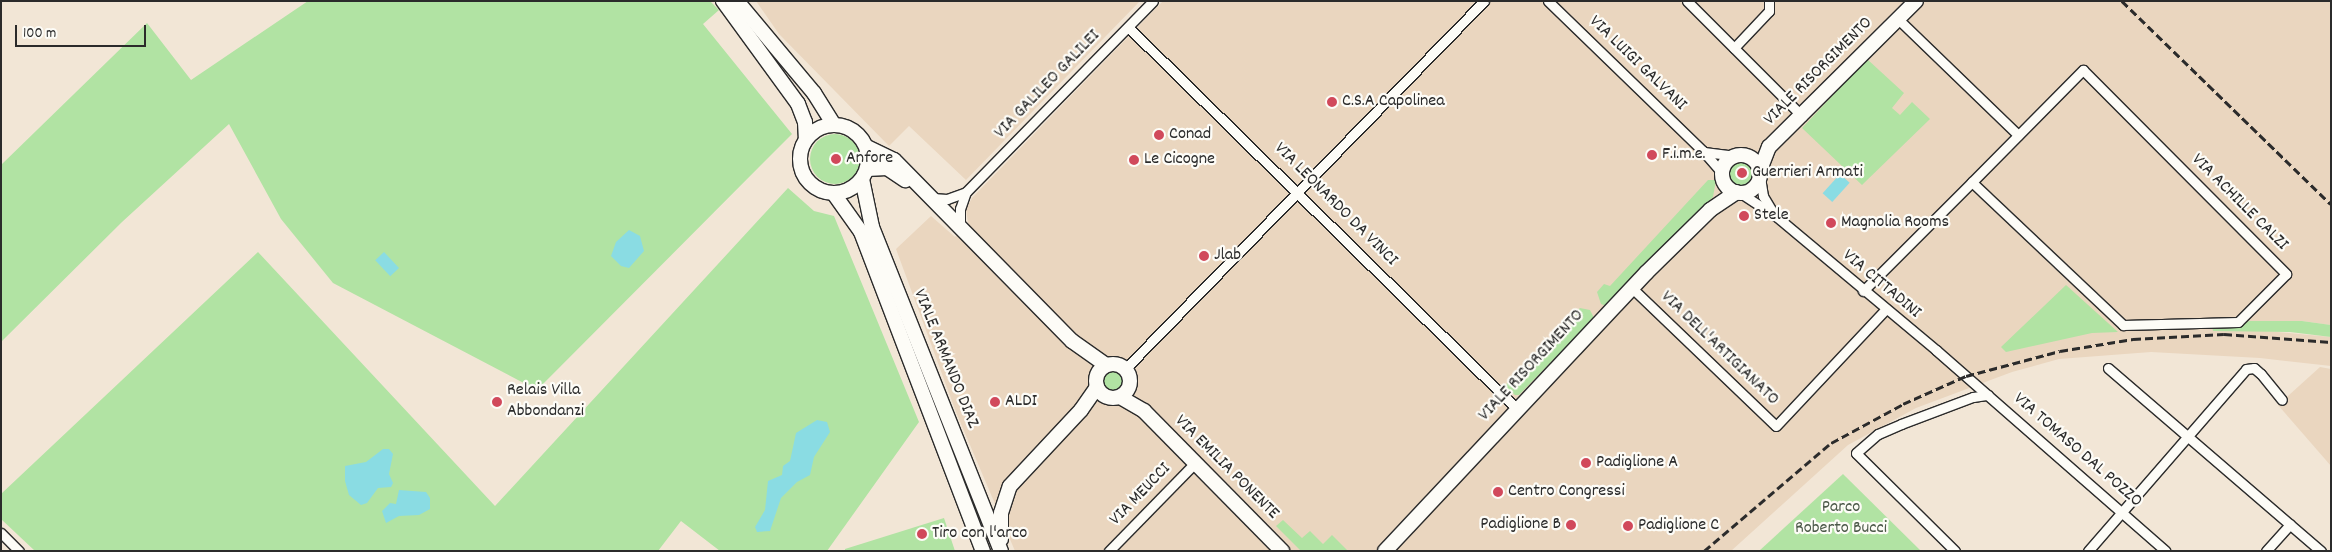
<!DOCTYPE html>
<html>
<head>
<meta charset="utf-8">
<style>
	body { margin:0 }
	#map { position:relative; width:2332px; height:552px; overflow:hidden; background:#f2e6d6; font-family:Dekko,sans-serif }
	div>[style] { position:absolute }
	[style*='--x'] { left:calc(var(--x)*1px); top:calc(var(--y)*1px); width:calc(var(--w)*1px); rotate:calc(var(--a)*1deg) }
	.built>* { inset:0; background:#ead6bf }
	.green>* { inset:0; background:#b1e3a3 }
	.round { border-radius:50% }
	.water>* { inset:0; background:#8adce3; transform-origin:0 0 }
	.roads { filter:drop-shadow(1px 0 #2b2b2b) drop-shadow(-1px 0 #2b2b2b) drop-shadow(0 1px #2b2b2b) drop-shadow(0 -1px #2b2b2b) }
	.street>* { height:9px; margin:-4.5px; padding:0 4.5px; transform-origin:4.5px; border-radius:4.5px; background:#fdfcf7 }
	.primary>* { height:14px; margin:-7px; padding:0 7px; transform-origin:7px; border-radius:7px; background:#fdfcf7 }
	.primary>.ring { margin:-7px; padding:0; box-sizing:content-box; background:none; border:14px solid #fdfcf7; border-radius:50% }
	.rail>* { height:2.5px; margin-top:-1.25px; transform-origin:0; background:repeating-linear-gradient(90deg,#2b2b2b 0 8px,transparent 0 12px) }
	.dots>* { width:14px; height:14px; translate:-50% -50%; box-sizing:border-box; border:2px solid #fdfcf7; border-radius:50% }
	span { translate:-50% -50%; white-space:nowrap; text-align:center; line-height:1.15; -webkit-text-stroke:4.5px #fdfcf7; paint-order:stroke }
	.street-label { font-size:18px; color:#2b2b2b }
	.poi-label { font-size:18px; color:#2b2b2b }
	.left { translate:0 -50%; text-align:left }
	.right { translate:-100% -50%; text-align:right }
	.park-label { font-size:18px; color:#4c5949 }
	.frame { position:absolute; inset:0; border:2px solid #2b2b2b; pointer-events:none }
	.scale { position:absolute; left:15px; top:25px; width:131px; height:22px; box-sizing:border-box; border:2px solid #2b2b2b; border-top:0; padding-left:6px; font-size:15px; line-height:18px; white-space:nowrap; color:#2b2b2b; -webkit-text-stroke:4px #fdfcf7; paint-order:stroke }
</style>
</head>
<body>
<div id="map">
	<div class="built">
		<div style="clip-path:polygon(756px 1px,1140px 1px,966px 180px,909px 126px,889px 146px,779px 34px)"></div>
		<div style="clip-path:polygon(1163px 1px,2331px 1px,2331px 325px,2302px 321px,2250px 321px,2212px 326px,2331px 337px,2331px 366px,2260px 358px,2151px 352px,2059px 359px,2012px 372px,1916px 408px,1848px 445px,1731px 551px,1015px 551px,956px 412px,896px 249px,931px 216px,955px 237px,968px 223px,966px 209px,972px 198px)"></div>
		<div style="clip-path:polygon(2320px 367px,2331px 369px,2331px 466px,2278px 405px)"></div>
	</div>
	<div class="green">
		<div style="clip-path:polygon(308px 1px,710px 1px,719px 10px,703px 24px,792px 134px,537px 390px,333px 283px,281px 219px,229px 124px,122px 222px,1px 342px,1px 165px,147px 23px,191px 80px)"></div>
		<div style="clip-path:polygon(1867px 59px,1904px 93px,1892px 108px,1900px 115px,1912px 102px,1930px 119px,1862px 185px,1802px 128px)"></div>
		<div class="round" style="left:810px;top:134px;width:50px;height:50px"></div>
		<div class="round" style="left:1727px;top:160px;width:28px;height:28px"></div>
		<div style="clip-path:polygon(1708px 180px,1716px 180px,1713px 197px,1606px 306px,1601px 304px,1597px 292px,1604px 284px,1610px 286px)"></div>
		<div style="clip-path:polygon(788px 188px,814px 211px,834px 216px,919px 422px,827px 551px,720px 551px,681px 521px,658px 551px,35px 551px,1px 519px,1px 494px,258px 252px,495px 506px)"></div>
		<div style="clip-path:polygon(2066px 285px,2118px 332px,2092px 333px,2006px 352px,2001px 347px)"></div>
		<div style="clip-path:polygon(1580px 308px,1590px 310px,1594px 318px,1519px 395px,1515px 395px,1506px 387px,1507px 383px,1514px 384px,1580px 317px,1574px 314px)"></div>
		<div style="clip-path:polygon(2250px 321px,2302px 321px,2331px 325px,2331px 337px,2290px 332px,2213px 331px,2212px 326px)"></div>
		<div class="round" style="left:1103px;top:371px;width:20px;height:20px"></div>
		<div style="clip-path:polygon(1843px 474px,1921px 551px,1759px 551px)"></div>
		<div style="clip-path:polygon(944px 518px,955px 551px,845px 551px,845px 549px)"></div>
		<div style="clip-path:polygon(1283px 520px,1302px 538px,1310px 531px,1323px 544px,1332px 535px,1348px 551px,1301px 551px,1276px 526px)"></div>
	</div>
	<div class="water">
		<div style="left:1840px;top:174px;width:13px;height:26px;rotate:42deg"></div>
		<div style="clip-path:polygon(629px 230px,640px 236px,644px 251px,629px 268px,621px 266px,611px 256px,616px 242px)"></div>
		<div style="left:384px;top:252px;width:22px;height:12px;rotate:47deg"></div>
		<div style="clip-path:polygon(817px 420px,827px 422px,830px 432px,814px 457px,810px 475px,797px 482px,781px 498px,770px 531px,757px 532px,755px 527px,765px 510px,768px 481px,782px 475px,783px 466px,790px 461px,796px 433px)"></div>
		<div style="clip-path:polygon(383px 449px,389px 449px,393px 454px,389px 474px,393px 483px,391px 487px,378px 488px,367px 503px,361px 505px,349px 495px,345px 481px,345px 466px,366px 462px)"></div>
		<div style="clip-path:polygon(399px 490px,426px 492px,430px 498px,430px 509px,419px 515px,399px 516px,386px 523px,382px 511px,390px 503px,396px 504px)"></div>
	</div>
	<div class="roads">
		<div class="street">
			<div style="--x:1548;--y:1;--w:216;--a:44.1"></div>
			<div style="--x:1703;--y:151;--w:30;--a:49"></div>
			<div style="--x:1687;--y:1;--w:163;--a:45"></div>
			<div style="--x:1898;--y:19;--w:167;--a:44"></div>
			<div style="--x:1128;--y:27;--w:545;--a:44.48"></div>
			<div style="--x:1734;--y:48;--w:51;--a:-46.6"></div>
			<div style="--x:1769;--y:11;--w:10;--a:-90"></div>
			<div style="--x:1704;--y:152;--w:32;--a:7"></div>
			<div style="--x:1760;--y:177;--w:19;--a:81"></div>
			<div style="--x:1763;--y:196;--w:17;--a:59"></div>
			<div style="--x:1739;--y:192;--w:45;--a:33.3"></div>
			<div style="--x:1777;--y:217;--w:207;--a:39.9"></div>
			<div style="--x:1936;--y:350;--w:305;--a:41.2"></div>
			<div style="--x:932;--y:198;--w:15;--a:4"></div>
			<div style="--x:947;--y:199;--w:20;--a:-20"></div>
			<div style="--x:966;--y:192;--w:267;--a:-45.6"></div>
			<div style="--x:960;--y:225;--w:16;--a:-90"></div>
			<div style="--x:960;--y:209;--w:18;--a:-71"></div>
			<div style="--x:1632;--y:288;--w:199;--a:43.8"></div>
			<div style="--x:1776;--y:426;--w:159;--a:-46.8"></div>
			<div style="--x:1863;--y:291;--w:154;--a:-45"></div>
			<div style="--x:1972;--y:182;--w:158;--a:-45.3"></div>
			<div style="--x:2083;--y:70;--w:288;--a:45.1"></div>
			<div style="--x:2286;--y:274;--w:68;--a:135"></div>
			<div style="--x:2238;--y:322;--w:115;--a:178.5"></div>
			<div style="--x:2123;--y:325;--w:208;--a:-136.6"></div>
			<div style="--x:2108;--y:368;--w:281;--a:40.7"></div>
			<div style="--x:1125;--y:369;--w:514;--a:-45.71"></div>
			<div style="--x:1;--y:533;--w:25;--a:45"></div>
			<div style="--x:1109;--y:551;--w:123;--a:-45.7"></div>
			<div style="--x:1955;--y:551;--w:139;--a:-135.3"></div>
			<div style="--x:1856;--y:453;--w:29;--a:-41"></div>
			<div style="--x:1878;--y:434;--w:25;--a:-23"></div>
			<div style="--x:1901;--y:424;--w:77;--a:-20.6"></div>
			<div style="--x:1973;--y:397;--w:15;--a:-8"></div>
			<div style="--x:2088;--y:551;--w:241;--a:-49"></div>
			<div style="--x:2246;--y:369;--w:8;--a:-7"></div>
			<div style="--x:2254;--y:368;--w:9;--a:41"></div>
			<div style="--x:2261;--y:374;--w:33;--a:51"></div>
			<div style="--x:2266;--y:551;--w:36;--a:-48"></div>
		</div>
		<div class="primary">
			<div style="--x:723;--y:1;--w:127;--a:53.9"></div>
			<div style="--x:798;--y:104;--w:19;--a:69"></div>
			<div style="--x:805;--y:122;--w:17;--a:87"></div>
			<div style="--x:737;--y:1;--w:120;--a:50.1"></div>
			<div style="--x:814;--y:93;--w:36;--a:58"></div>
			<div class="ring" style="left:800px;top:125px;width:54px;height:54px"></div>
			<div style="--x:867;--y:147;--w:30;--a:26"></div>
			<div style="--x:894;--y:160;--w:254;--a:45.5"></div>
			<div style="--x:1072;--y:341;--w:42;--a:35.2"></div>
			<div class="ring" style="left:1722px;top:155px;width:24px;height:24px"></div>
			<div style="--x:867;--y:169;--w:20;--a:-3"></div>
			<div style="--x:887;--y:168;--w:22;--a:34"></div>
			<div style="--x:1760;--y:170;--w:25;--a:-69"></div>
			<div style="--x:1769;--y:147;--w:207;--a:-44.8"></div>
			<div style="--x:862;--y:179;--w:49;--a:78.2"></div>
			<div style="--x:872;--y:227;--w:349;--a:68.3"></div>
			<div style="--x:834;--y:194;--w:47;--a:54.6"></div>
			<div style="--x:861;--y:232;--w:342;--a:69.1"></div>
			<div class="ring" style="left:1096px;top:364px;width:20px;height:20px"></div>
			<div style="--x:1120;--y:397;--w:28;--a:30"></div>
			<div style="--x:1144;--y:411;--w:197;--a:45.4"></div>
			<div style="--x:1001;--y:539;--w:26;--a:-90"></div>
			<div style="--x:1001;--y:513;--w:28;--a:-72"></div>
			<div style="--x:1010;--y:486;--w:104;--a:-46.9"></div>
			<div style="--x:1081;--y:410;--w:28;--a:-55"></div>
			<div style="--x:1385;--y:551;--w:381;--a:-46.8"></div>
			<div style="--x:1646;--y:273;--w:90;--a:-44.5"></div>
			<div style="--x:1710;--y:210;--w:32;--a:-34"></div>
		</div>
	</div>
	<div class="rail">
		<div style="--x:2122;--y:1;--w:291;--a:44.2"></div>
		<div style="--x:1704;--y:551;--w:167;--a:-40.4"></div>
		<div style="--x:1831;--y:443;--w:82;--a:-28.4"></div>
		<div style="--x:1903;--y:404;--w:69;--a:-24"></div>
		<div style="--x:1966;--y:376;--w:97;--a:-14.9"></div>
		<div style="--x:2060;--y:351;--w:74;--a:-9.3"></div>
		<div style="--x:2133;--y:339;--w:91;--a:-3.1"></div>
		<div style="--x:2224;--y:334;--w:107;--a:4.3"></div>
	</div>
	<div class="dots">
		<div style="left:1332px;top:102px;background:#d1495b"></div>
		<div style="left:1159px;top:135px;background:#d1495b"></div>
		<div style="left:1652px;top:155px;background:#d1495b"></div>
		<div style="left:836px;top:159px;background:#d1495b"></div>
		<div style="left:1134px;top:160px;background:#d1495b"></div>
		<div style="left:1742px;top:173px;background:#d1495b"></div>
		<div style="left:1744px;top:216px;background:#d1495b"></div>
		<div style="left:1831px;top:223px;background:#d1495b"></div>
		<div style="left:1204px;top:256px;background:#d1495b"></div>
		<div style="left:497px;top:402px;background:#d1495b"></div>
		<div style="left:995px;top:402px;background:#d1495b"></div>
		<div style="left:1586px;top:463px;background:#d1495b"></div>
		<div style="left:1498px;top:492px;background:#d1495b"></div>
		<div style="left:1571px;top:525px;background:#d1495b"></div>
		<div style="left:1628px;top:526px;background:#d1495b"></div>
		<div style="left:922px;top:534px;background:#d1495b"></div>
	</div>
	<div class="street-label">
		<span style="left:1637px;top:64px;rotate:44deg">VIA LUIGI GALVANI</span>
		<span style="left:1819px;top:72px;rotate:-45deg">VIALE RISORGIMENTO</span>
		<span style="left:1048px;top:85px;rotate:-46deg">VIA GALILEO GALILEI</span>
		<span style="left:2239px;top:203px;rotate:45deg">VIA ACHILLE CALZI</span>
		<span style="left:1335px;top:205px;rotate:45deg">VIA LEONARDO DA VINCI</span>
		<span style="left:1881px;top:285px;rotate:40deg">VIA CITTADINI</span>
		<span style="left:1719px;top:349px;rotate:44deg">VIA DELL'ARTIGIANATO</span>
		<span style="left:945px;top:359px;rotate:68deg">VIALE ARMANDO DIAZ</span>
		<span style="left:1532px;top:366px;rotate:-47deg">VIALE RISORGIMENTO</span>
		<span style="left:2077px;top:451px;rotate:41deg">VIA TOMASO DAL POZZO</span>
		<span style="left:1226px;top:468px;rotate:45deg">VIA EMILIA PONENTE</span>
		<span style="left:1141px;top:495px;rotate:-46deg">VIA MEUCCI</span>
	</div>
	<div class="poi-label">
		<span class="left" style="left:1342px;top:102px">C.S.A Capolinea</span>
		<span class="left" style="left:1169px;top:135px">Conad</span>
		<span class="left" style="left:1662px;top:155px">F.i.m.e.</span>
		<span class="left" style="left:846px;top:159px">Anfore</span>
		<span class="left" style="left:1144px;top:160px">Le Cicogne</span>
		<span class="left" style="left:1752px;top:173px">Guerrieri Armati</span>
		<span class="left" style="left:1754px;top:216px">Stele</span>
		<span class="left" style="left:1841px;top:223px">Magnolia Rooms</span>
		<span class="left" style="left:1214px;top:256px">Jlab</span>
		<span class="left" style="left:507px;top:402px">Relais Villa<br>Abbondanzi</span>
		<span class="left" style="left:1005px;top:402px">ALDI</span>
		<span class="left" style="left:1596px;top:463px">Padiglione A</span>
		<span class="left" style="left:1508px;top:492px">Centro Congressi</span>
		<span class="right" style="left:1561px;top:525px">Padiglione B</span>
		<span class="left" style="left:1638px;top:526px">Padiglione C</span>
		<span class="left" style="left:932px;top:534px">Tiro con l'arco</span>
	</div>
	<div class="park-label">
		<span style="left:1841px;top:519px">Parco<br>Roberto Bucci</span>
	</div>
	<div class="frame"></div>
	<div class="scale">100 m</div>
</div>
</body>
</html>
